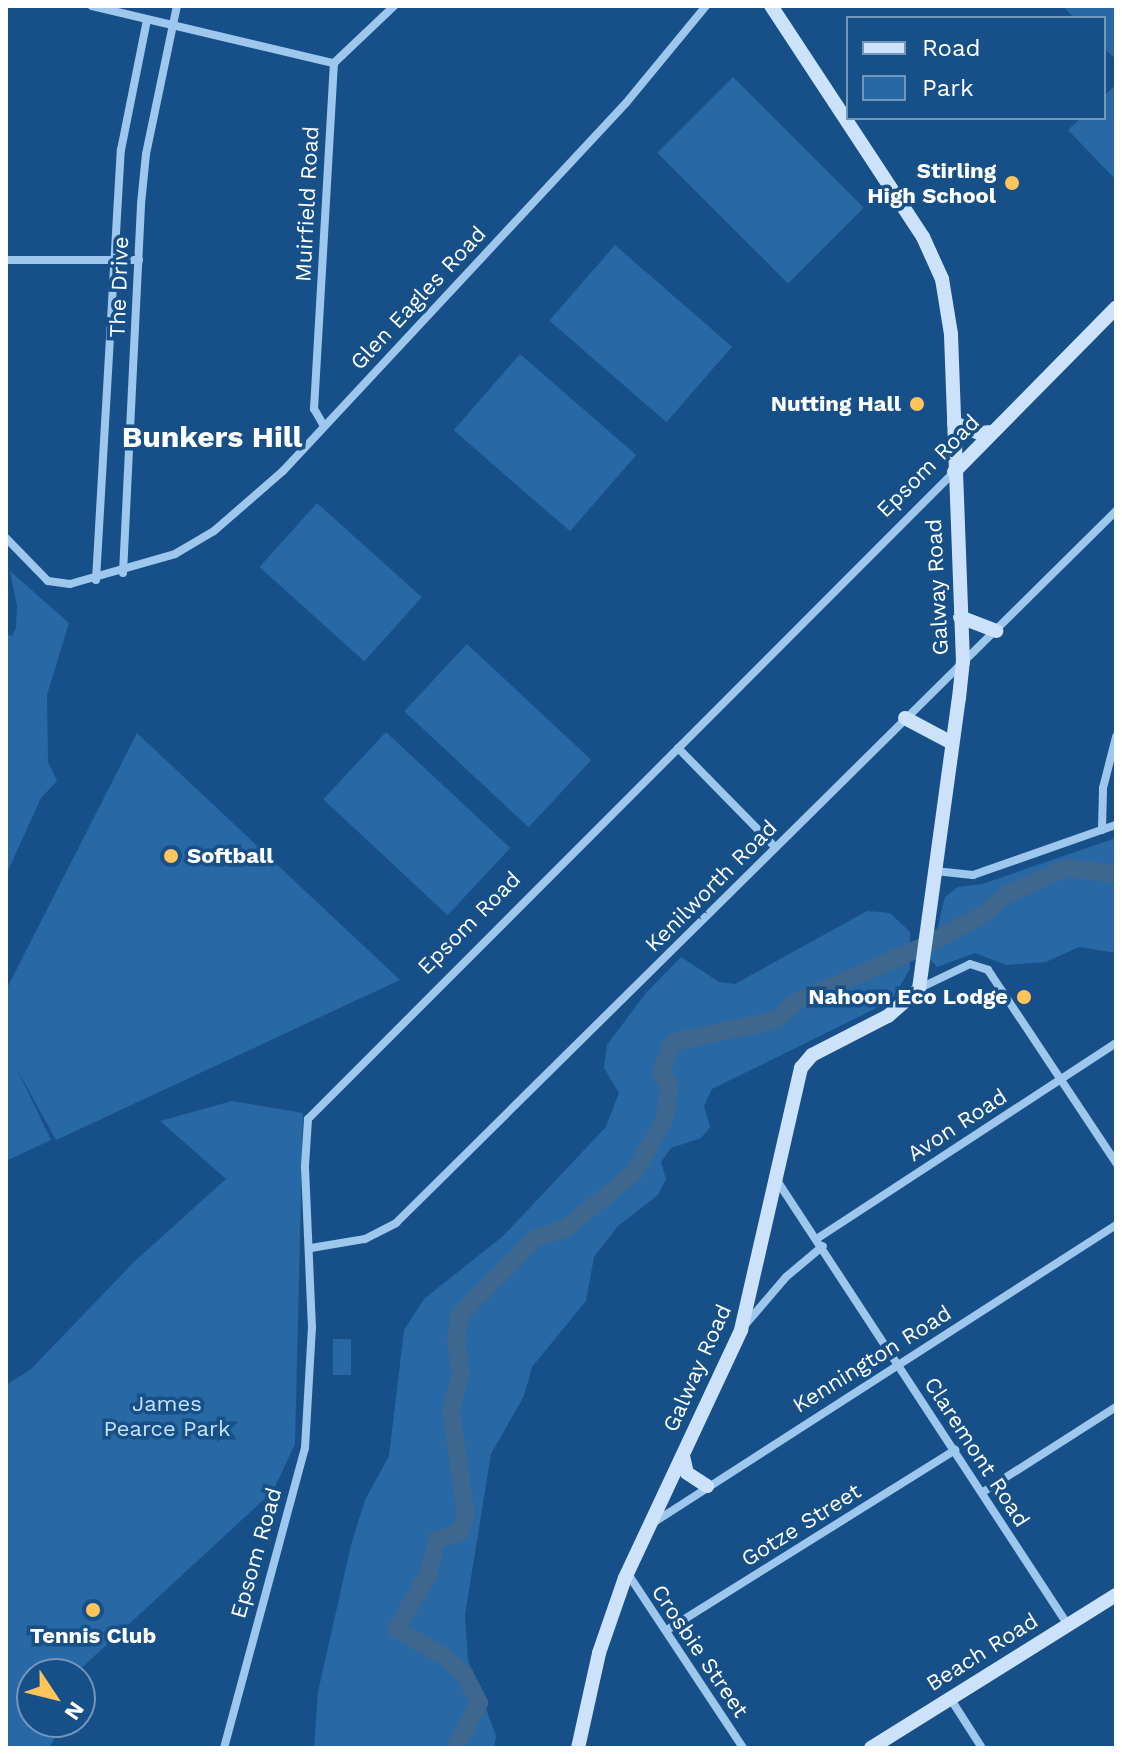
<!DOCTYPE html>
<html>
<head>
<meta charset="utf-8">
<style>
	body { margin:0 }
	#map { position:relative; width:1122px; height:1754px; overflow:hidden; background:#175088; font-family:"Work Sans",sans-serif }
	div>[style] { position:absolute }
	[style*='--x'] { left:calc(var(--x)*1px); top:calc(var(--y)*1px); width:calc(var(--w)*1px); rotate:calc(var(--a)*1deg) }
	.green>* { inset:0; background:#2768a5; transform-origin:0 0 }
	.river>* { height:18px; margin:-9px; padding:0 9px; transform-origin:9px; border-radius:9px; background:#3e6790 }
	.street>* { height:8px; margin:-4px; padding:0 4px; transform-origin:4px; border-radius:4px; background:#9ec7ee }
	.secondary>* { height:14px; margin:-7px; padding:0 7px; transform-origin:7px; border-radius:7px; background:#cbe2fa }
	.dots>* { width:22px; height:22px; translate:-50% -50%; box-sizing:border-box; border:4px solid #175088; border-radius:50% }
	span { translate:-50% -50%; white-space:nowrap; text-align:center; line-height:1.15; -webkit-text-stroke:7px #175088; paint-order:stroke }
	.poi-label { font-size:22px; color:#fff; font-weight:700 }
	.right { translate:-100% -50%; text-align:right }
	.left { translate:0 -50%; text-align:left }
	.street-label { font-size:22px; color:#fff }
	.park-label { font-size:22px; color:#c4e0fa }
	.district-label { font-size:30px; color:#fff; font-weight:700 }
	.frame { position:absolute; inset:0; border:8px solid #fff; pointer-events:none }
	.legend { position:absolute; left:846px; top:16px; width:260px; height:104px; box-sizing:border-box; background:#175088; border:2px solid #7496b8; margin:0; padding:10px 14px; list-style:none; font-size:24px; color:#fff }
	.legend li { display:flex; align-items:center; gap:16px; height:40px }
	.legend b { width:40px; border:2px solid #7496b8 }
	.north { position:absolute; left:16px; top:1658px; width:80px; height:80px; box-sizing:border-box; background:#175088; border:2px solid #7496b8; border-radius:50%; rotate:125deg; font-size:22px; font-weight:700; line-height:32px; text-align:center; color:#fff }
	.north::after { content:''; display:block; margin:auto; width:28px; height:36px; background:#ffc55b; clip-path:polygon(50% 0,100% 100%,50% 72%,0 100%) }
</style>
</head>
<body>
<div id="map">
	<div class="green">
		<div style="clip-path:polygon(1063px 6px,1116px 6px,1116px 54px,1113px 57px,1104px 48px,1104px 18px,1074px 18px)"></div>
		<div style="left:733px;top:77px;width:185px;height:107px;rotate:45deg"></div>
		<div style="clip-path:polygon(1116px 84px,1116px 180px,1068px 130px,1081px 118px,1104px 118px,1104px 96px)"></div>
		<div style="left:615px;top:245px;width:155px;height:100px;rotate:41deg"></div>
		<div style="left:520px;top:354px;width:154px;height:101px;rotate:41deg"></div>
		<div style="left:317px;top:503px;width:141px;height:86px;rotate:42deg"></div>
		<div style="clip-path:polygon(10px 571px,69px 623px,47px 695px,48px 762px,57px 781px,41px 798px,6px 875px,6px 634px,12px 636px,16px 628px,17px 606px)"></div>
		<div style="left:467px;top:644px;width:170px;height:92px;rotate:43deg"></div>
		<div style="left:386px;top:732px;width:170px;height:92px;rotate:43deg"></div>
		<div style="clip-path:polygon(137px 733px,400px 980px,56px 1140px,17px 1069px,51px 1140px,6px 1161px,6px 990px)"></div>
		<div style="clip-path:polygon(1116px 838px,1116px 953px,1079px 947px,1046px 962px,1006px 965px,975px 953px,937px 967px,930px 959px,945px 897px,958px 887px,982px 884px)"></div>
		<div style="clip-path:polygon(867px 911px,890px 913px,910px 932px,910px 969px,891px 1001px,712px 1089px,704px 1106px,710px 1127px,701px 1138px,671px 1148px,661px 1162px,666px 1179px,658px 1195px,618px 1226px,594px 1257px,586px 1301px,532px 1367px,524px 1396px,491px 1454px,465px 1615px,468px 1660px,496px 1736px,494px 1748px,314px 1748px,318px 1692px,351px 1545px,365px 1500px,389px 1456px,404px 1330px,424px 1299px,503px 1236px,605px 1128px,619px 1093px,604px 1068px,607px 1045px,645px 994px,681px 957px,719px 982px,735px 984px)"></div>
		<div style="clip-path:polygon(232px 1101px,303px 1113px,295px 1444px,273px 1491px,75px 1674px,32px 1674px,32px 1722px,64px 1722px,49px 1748px,6px 1748px,6px 1385px,30px 1370px,135px 1261px,226px 1179px,160px 1121px)"></div>
		<div style="left:333px;top:1339px;width:18px;height:36px"></div>
	</div>
	<div class="river">
		<div style="--x:455;--y:1748;--w:51;--a:-61.9"></div>
		<div style="--x:479;--y:1703;--w:33;--a:-117"></div>
		<div style="--x:464;--y:1674;--w:25;--a:-138"></div>
		<div style="--x:445;--y:1657;--w:56;--a:-150.3"></div>
		<div style="--x:396;--y:1629;--w:63;--a:-59.3"></div>
		<div style="--x:428;--y:1575;--w:36;--a:-76"></div>
		<div style="--x:437;--y:1540;--w:24;--a:-19"></div>
		<div style="--x:460;--y:1532;--w:18;--a:-71"></div>
		<div style="--x:466;--y:1515;--w:107;--a:-98.1"></div>
		<div style="--x:451;--y:1409;--w:35;--a:-74"></div>
		<div style="--x:461;--y:1375;--w:33;--a:-99"></div>
		<div style="--x:456;--y:1342;--w:26;--a:-83"></div>
		<div style="--x:459;--y:1316;--w:110;--a:-45.4"></div>
		<div style="--x:536;--y:1238;--w:30;--a:-17"></div>
		<div style="--x:565;--y:1229;--w:89;--a:-39.1"></div>
		<div style="--x:634;--y:1173;--w:61;--a:-60.5"></div>
		<div style="--x:664;--y:1120;--w:34;--a:-80"></div>
		<div style="--x:670;--y:1087;--w:17;--a:-123"></div>
		<div style="--x:661;--y:1073;--w:33;--a:-69"></div>
		<div style="--x:673;--y:1042;--w:105;--a:-12.1"></div>
		<div style="--x:776;--y:1020;--w:27;--a:-42"></div>
		<div style="--x:796;--y:1002;--w:137;--a:-23.6"></div>
		<div style="--x:922;--y:947;--w:64;--a:-27.8"></div>
		<div style="--x:979;--y:917;--w:37;--a:-38"></div>
		<div style="--x:1008;--y:894;--w:64;--a:-24.1"></div>
		<div style="--x:1066;--y:868;--w:50;--a:6.8"></div>
	</div>
	<div class="street">
		<div style="--x:92;--y:6;--w:249;--a:13.3"></div>
		<div style="--x:6;--y:260;--w:133;--a:0"></div>
		<div style="--x:324;--y:426;--w:20;--a:-120"></div>
		<div style="--x:314;--y:409;--w:347;--a:-86.7"></div>
		<div style="--x:334;--y:63;--w:83;--a:-43.5"></div>
		<div style="--x:6;--y:538;--w:60;--a:45.7"></div>
		<div style="--x:48;--y:581;--w:22;--a:8"></div>
		<div style="--x:70;--y:584;--w:109;--a:-15.9"></div>
		<div style="--x:175;--y:554;--w:45;--a:-30.5"></div>
		<div style="--x:214;--y:531;--w:91;--a:-41"></div>
		<div style="--x:283;--y:471;--w:503;--a:-47.01"></div>
		<div style="--x:626;--y:103;--w:126;--a:-50.5"></div>
		<div style="--x:123;--y:573;--w:369;--a:-87.2"></div>
		<div style="--x:141;--y:204;--w:50;--a:-84.3"></div>
		<div style="--x:146;--y:154;--w:151;--a:-78.2"></div>
		<div style="--x:96;--y:580;--w:431;--a:-86.7"></div>
		<div style="--x:121;--y:150;--w:133;--a:-78.7"></div>
		<div style="--x:678;--y:748;--w:139;--a:45.6"></div>
		<div style="--x:1102;--y:830;--w:42;--a:-88.6"></div>
		<div style="--x:1103;--y:788;--w:53;--a:-75.7"></div>
		<div style="--x:935;--y:871;--w:38;--a:6"></div>
		<div style="--x:973;--y:875;--w:151;--a:-19.3"></div>
		<div style="--x:920;--y:988;--w:55;--a:-25.6"></div>
		<div style="--x:970;--y:964;--w:19;--a:18"></div>
		<div style="--x:988;--y:970;--w:232;--a:56.4"></div>
		<div style="--x:776;--y:1179;--w:533;--a:56.79"></div>
		<div style="--x:818;--y:1238;--w:356;--a:-33.2"></div>
		<div style="--x:311;--y:1248;--w:55;--a:-9.5"></div>
		<div style="--x:365;--y:1239;--w:35;--a:-27"></div>
		<div style="--x:396;--y:1223;--w:1013;--a:-44.68"></div>
		<div style="--x:745;--y:1325;--w:63;--a:-49.5"></div>
		<div style="--x:786;--y:1277;--w:48;--a:-40"></div>
		<div style="--x:983;--y:1492;--w:158;--a:-32.6"></div>
		<div style="--x:656;--y:1521;--w:547;--a:-32.76"></div>
		<div style="--x:628;--y:1574;--w:209;--a:56.5"></div>
		<div style="--x:667;--y:1630;--w:340;--a:-32"></div>
		<div style="--x:950;--y:1698;--w:59;--a:57.4"></div>
		<div style="--x:224;--y:1748;--w:311;--a:-74.9"></div>
		<div style="--x:305;--y:1448;--w:120;--a:-86.7"></div>
		<div style="--x:312;--y:1328;--w:162;--a:-92.5"></div>
		<div style="--x:305;--y:1166;--w:47;--a:-86.3"></div>
		<div style="--x:308;--y:1119;--w:914;--a:-45.04"></div>
	</div>
	<div class="secondary">
		<div style="--x:954;--y:423;--w:27;--a:22"></div>
		<div style="--x:979;--y:433;--w:13;--a:-4"></div>
		<div style="--x:954;--y:472;--w:231;--a:-45.4"></div>
		<div style="--x:960;--y:617;--w:39;--a:21"></div>
		<div style="--x:905;--y:718;--w:53;--a:28"></div>
		<div style="--x:683;--y:1456;--w:17;--a:77"></div>
		<div style="--x:687;--y:1473;--w:24;--a:33"></div>
		<div style="--x:578;--y:1748;--w:97;--a:-77.5"></div>
		<div style="--x:599;--y:1653;--w:79;--a:-70.9"></div>
		<div style="--x:625;--y:1578;--w:274;--a:-64.9"></div>
		<div style="--x:741;--y:1330;--w:269;--a:-77.1"></div>
		<div style="--x:801;--y:1068;--w:17;--a:-50"></div>
		<div style="--x:812;--y:1055;--w:85;--a:-27.2"></div>
		<div style="--x:888;--y:1016;--w:41;--a:-41.1"></div>
		<div style="--x:919;--y:989;--w:294;--a:-82.2"></div>
		<div style="--x:959;--y:698;--w:36;--a:-84"></div>
		<div style="--x:963;--y:662;--w:328;--a:-92.1"></div>
		<div style="--x:951;--y:334;--w:56;--a:-99.3"></div>
		<div style="--x:942;--y:279;--w:46;--a:-114.3"></div>
		<div style="--x:923;--y:237;--w:277;--a:-123.3"></div>
		<div style="--x:871;--y:1748;--w:289;--a:-32"></div>
	</div>
	<div class="dots">
		<div style="left:1012px;top:183px;background:#ffc55b"></div>
		<div style="left:917px;top:404px;background:#ffc55b"></div>
		<div style="left:171px;top:856px;background:#ffc55b"></div>
		<div style="left:1024px;top:997px;background:#ffc55b"></div>
		<div style="left:93px;top:1610px;background:#ffc55b"></div>
	</div>
	<div class="poi-label">
		<span class="right" style="left:996px;top:183px">Stirling<br>High School</span>
		<span class="right" style="left:901px;top:404px">Nutting Hall</span>
		<span class="left" style="left:187px;top:856px">Softball</span>
		<span class="right" style="left:1008px;top:997px">Nahoon Eco Lodge</span>
		<span style="left:93px;top:1636px">Tennis Club</span>
	</div>
	<div class="street-label">
		<span style="left:307px;top:204px;rotate:-87deg">Muirfield Road</span>
		<span style="left:119px;top:287px;rotate:-88deg">The Drive</span>
		<span style="left:418px;top:298px;rotate:-47deg">Glen Eagles Road</span>
		<span style="left:928px;top:466px;rotate:-45deg">Epsom Road</span>
		<span style="left:937px;top:587px;rotate:-93deg">Galway Road</span>
		<span style="left:711px;top:886px;rotate:-45deg">Kenilworth Road</span>
		<span style="left:469px;top:923px;rotate:-45deg">Epsom Road</span>
		<span style="left:957px;top:1125px;rotate:-33deg">Avon Road</span>
		<span style="left:872px;top:1359px;rotate:-32deg">Kennington Road</span>
		<span style="left:697px;top:1368px;rotate:-66deg">Galway Road</span>
		<span style="left:977px;top:1452px;rotate:57deg">Claremont Road</span>
		<span style="left:801px;top:1525px;rotate:-32deg">Gotze Street</span>
		<span style="left:256px;top:1553px;rotate:-74deg">Epsom Road</span>
		<span style="left:700px;top:1651px;rotate:56deg">Crosbie Street</span>
		<span style="left:982px;top:1652px;rotate:-32deg">Beach Road</span>
	</div>
	<div class="park-label">
		<span style="left:167px;top:1416px">James<br>Pearce Park</span>
	</div>
	<div class="district-label">
		<span style="left:212px;top:437px">Bunkers Hill</span>
	</div>
	<div class="frame"></div>
	<ul class="legend">
	<li><b style="height:10px;background:#cbe2fa"></b>Road</li>
	<li><b style="height:22px;background:#2768a5"></b>Park</li>
	</ul>
	<div class="north">N</div>
</div>
</body>
</html>
